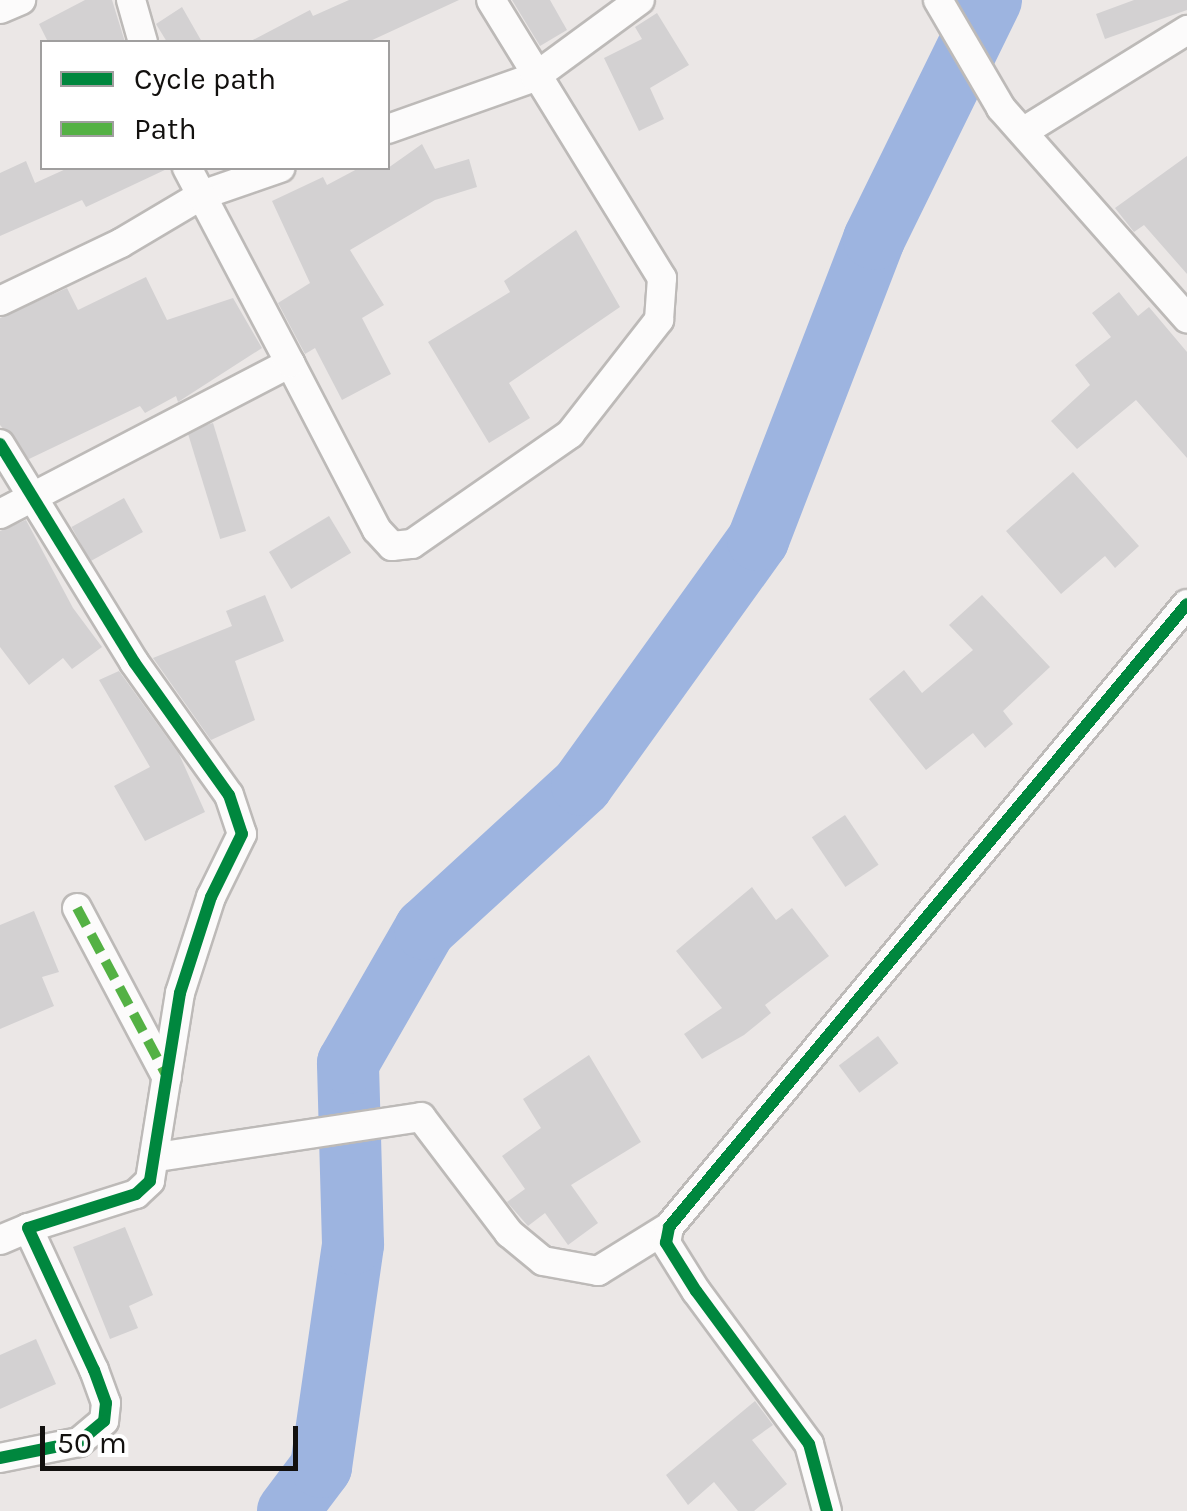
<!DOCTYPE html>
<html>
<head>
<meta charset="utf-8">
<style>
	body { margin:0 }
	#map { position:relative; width:1187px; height:1511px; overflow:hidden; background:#ebe7e6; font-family:Karla,sans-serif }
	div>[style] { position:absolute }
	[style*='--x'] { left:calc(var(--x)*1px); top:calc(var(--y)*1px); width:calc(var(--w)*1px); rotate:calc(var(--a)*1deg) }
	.river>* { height:62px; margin:-31px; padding:0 31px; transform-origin:31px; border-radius:31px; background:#9db4e0 }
	.building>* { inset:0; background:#d3d1d2; transform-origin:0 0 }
	.roads { filter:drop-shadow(2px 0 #bdbab8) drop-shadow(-2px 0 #bdbab8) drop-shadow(0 2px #bdbab8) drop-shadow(0 -2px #bdbab8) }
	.street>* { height:28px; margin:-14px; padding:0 14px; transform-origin:14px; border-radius:14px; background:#fcfbfb }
	.quiet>* { height:10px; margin-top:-5px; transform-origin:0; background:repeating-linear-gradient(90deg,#54b144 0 20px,transparent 0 30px) }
	.cycleway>* { height:12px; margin:-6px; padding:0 6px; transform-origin:6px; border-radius:6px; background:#00873e }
	span { translate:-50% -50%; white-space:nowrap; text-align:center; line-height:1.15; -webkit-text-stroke:8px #fff; paint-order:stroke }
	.legend { position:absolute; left:40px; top:40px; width:350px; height:130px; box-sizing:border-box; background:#fff; border:2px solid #a09f9f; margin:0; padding:12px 18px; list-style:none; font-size:30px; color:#12100e }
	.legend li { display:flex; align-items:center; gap:20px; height:50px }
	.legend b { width:50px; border:2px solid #a09f9f }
	.scale { position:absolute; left:40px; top:1426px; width:258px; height:45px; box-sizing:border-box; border:5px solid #12100e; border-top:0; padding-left:12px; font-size:30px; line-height:35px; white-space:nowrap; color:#12100e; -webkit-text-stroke:8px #fff; paint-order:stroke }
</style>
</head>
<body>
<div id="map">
	<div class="river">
		<div style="--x:288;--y:1511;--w:55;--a:-53.1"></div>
		<div style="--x:321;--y:1467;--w:225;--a:-81.8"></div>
		<div style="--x:353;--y:1244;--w:181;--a:-91.6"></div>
		<div style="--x:348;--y:1063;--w:155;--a:-60.1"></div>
		<div style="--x:425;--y:929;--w:213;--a:-42.5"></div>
		<div style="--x:582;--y:785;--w:302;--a:-54.3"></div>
		<div style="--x:758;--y:540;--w:323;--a:-68.9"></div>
		<div style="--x:874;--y:239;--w:266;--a:-63.9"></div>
	</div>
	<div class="building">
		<div style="clip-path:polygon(85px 0,112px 0,125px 42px,48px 42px,39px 24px)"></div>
		<div style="clip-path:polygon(349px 0,459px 0,368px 42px,249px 42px,310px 10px,313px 16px)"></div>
		<div style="clip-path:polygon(512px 0,550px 0,567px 30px,540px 46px)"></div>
		<div style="clip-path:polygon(1134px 0,1187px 0,1187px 10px,1105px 39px,1096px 14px)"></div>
		<div style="clip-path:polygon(182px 7px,202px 42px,167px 42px,156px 24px)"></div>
		<div style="clip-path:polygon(657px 13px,689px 65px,650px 88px,664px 119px,639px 131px,604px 58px,642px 39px,635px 27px)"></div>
		<div style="clip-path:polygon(422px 144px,435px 169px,469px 159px,477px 187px,435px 200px,350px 250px,384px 305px,362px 318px,391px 374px,342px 400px,315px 348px,305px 354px,278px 303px,310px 283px,272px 201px,323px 177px,327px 185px,359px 168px,388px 168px)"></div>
		<div style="clip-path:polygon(1187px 156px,1187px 274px,1144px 225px,1134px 232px,1115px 208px)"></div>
		<div style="clip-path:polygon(26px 161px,35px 183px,68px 168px,169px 168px,86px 207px,82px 200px,0 236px,0 173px)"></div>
		<div style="clip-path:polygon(576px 230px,620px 307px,509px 383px,530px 418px,489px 443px,428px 342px,510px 292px,504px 281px)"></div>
		<div style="clip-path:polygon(146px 277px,167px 320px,233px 298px,262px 348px,178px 402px,176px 396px,145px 413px,140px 406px,29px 459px,0 425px,0 318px,67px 288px,78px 310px)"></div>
		<div style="clip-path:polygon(1119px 292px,1138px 316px,1149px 307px,1187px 352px,1187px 458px,1136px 400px,1077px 449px,1051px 421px,1090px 385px,1075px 365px,1111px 337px,1092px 313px)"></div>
		<div style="left:213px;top:423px;width:113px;height:27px;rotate:73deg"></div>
		<div style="clip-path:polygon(1073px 472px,1139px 546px,1115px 568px,1105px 556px,1061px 594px,1006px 531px)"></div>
		<div style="left:124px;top:498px;width:39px;height:60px;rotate:61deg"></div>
		<div style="left:329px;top:516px;width:43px;height:70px;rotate:59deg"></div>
		<div style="clip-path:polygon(26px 520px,73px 608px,102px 647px,72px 669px,63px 658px,29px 685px,0 647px,0 531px)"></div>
		<div style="clip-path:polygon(265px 595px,284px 641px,235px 661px,255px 720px,211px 740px,153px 658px,232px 626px,226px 611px)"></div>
		<div style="clip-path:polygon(982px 595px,1050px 667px,1003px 711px,1013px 724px,985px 748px,973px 733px,926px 770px,869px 699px,904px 670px,922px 693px,973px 650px,949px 625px)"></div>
		<div style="clip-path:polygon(119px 671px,179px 754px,205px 812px,145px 841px,114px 786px,150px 767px,99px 680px)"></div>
		<div style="left:845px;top:815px;width:60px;height:40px;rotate:56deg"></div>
		<div style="clip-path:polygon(752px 887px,776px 920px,792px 908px,829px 956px,765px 1005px,771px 1013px,744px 1035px,702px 1059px,684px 1034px,722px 1008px,676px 951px)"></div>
		<div style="clip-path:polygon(34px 911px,59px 972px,42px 977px,54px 1006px,0 1029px,0 925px)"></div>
		<div style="left:878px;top:1036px;width:34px;height:49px;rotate:53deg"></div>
		<div style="clip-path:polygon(589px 1055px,641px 1142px,571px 1185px,598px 1223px,568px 1245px,545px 1213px,528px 1226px,507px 1202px,525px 1189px,502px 1156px,541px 1128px,523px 1099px)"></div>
		<div style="clip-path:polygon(125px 1227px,153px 1295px,129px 1306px,138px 1328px,110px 1339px,73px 1247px)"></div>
		<div style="clip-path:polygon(36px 1339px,56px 1384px,0 1409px,0 1355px)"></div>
		<div style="clip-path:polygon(755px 1401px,773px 1425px,752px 1440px,787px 1484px,754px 1511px,738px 1511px,714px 1482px,688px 1505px,666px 1475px)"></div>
	</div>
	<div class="roads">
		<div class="street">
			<div style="--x:131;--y:0;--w:44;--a:74.1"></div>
			<div style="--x:938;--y:0;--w:125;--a:59.7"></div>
			<div style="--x:1001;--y:108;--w:281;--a:48.5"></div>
			<div style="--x:0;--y:9;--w:23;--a:-23"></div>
			<div style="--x:388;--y:129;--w:156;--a:-19.5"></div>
			<div style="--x:535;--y:77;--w:130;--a:-36.3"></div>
			<div style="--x:1026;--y:130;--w:190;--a:-31.8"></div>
			<div style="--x:0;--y:301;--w:134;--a:-25.6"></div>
			<div style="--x:121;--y:243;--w:94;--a:-30.7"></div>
			<div style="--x:202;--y:195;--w:83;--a:-19.1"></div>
			<div style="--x:290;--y:363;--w:188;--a:62.5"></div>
			<div style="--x:377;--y:530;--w:22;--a:47"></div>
			<div style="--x:392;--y:546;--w:20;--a:-6"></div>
			<div style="--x:412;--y:544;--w:193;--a:-34.8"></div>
			<div style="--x:570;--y:434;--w:145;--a:-52"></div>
			<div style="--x:659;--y:320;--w:42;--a:-85.9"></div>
			<div style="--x:662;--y:278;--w:326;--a:-121.6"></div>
			<div style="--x:0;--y:444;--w:256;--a:58.4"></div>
			<div style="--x:134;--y:662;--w:163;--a:54.5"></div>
			<div style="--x:229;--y:795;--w:41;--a:71.6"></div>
			<div style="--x:242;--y:834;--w:70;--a:116.2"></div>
			<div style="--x:211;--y:897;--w:101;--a:107.9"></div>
			<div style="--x:180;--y:993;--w:190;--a:99.1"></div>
			<div style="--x:150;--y:1181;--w:19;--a:137"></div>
			<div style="--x:136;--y:1194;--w:113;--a:162.5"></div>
			<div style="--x:28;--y:1228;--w:157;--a:65.1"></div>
			<div style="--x:94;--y:1370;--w:35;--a:70"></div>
			<div style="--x:106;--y:1403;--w:18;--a:96"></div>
			<div style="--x:104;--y:1421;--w:33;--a:140"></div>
			<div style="--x:79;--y:1442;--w:81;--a:168.6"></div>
			<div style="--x:0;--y:514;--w:327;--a:-27.5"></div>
			<div style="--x:290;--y:363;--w:221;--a:-117.8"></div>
			<div style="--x:77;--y:908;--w:192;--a:62.1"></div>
			<div style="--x:157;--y:1157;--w:267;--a:-8.6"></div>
			<div style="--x:421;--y:1117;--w:146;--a:52.8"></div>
			<div style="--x:509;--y:1233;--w:44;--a:39.5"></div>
			<div style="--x:543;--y:1261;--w:56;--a:10.3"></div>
			<div style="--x:598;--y:1271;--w:84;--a:-31.8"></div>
			<div style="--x:0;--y:1240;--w:30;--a:-23"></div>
			<div style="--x:827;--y:1511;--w:69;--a:-105"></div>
			<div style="--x:809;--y:1444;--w:190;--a:-126.4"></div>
			<div style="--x:696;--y:1291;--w:57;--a:-122"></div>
			<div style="--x:666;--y:1243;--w:16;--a:-79"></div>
			<div style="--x:669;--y:1227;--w:810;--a:-50.26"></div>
		</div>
	</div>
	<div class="quiet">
		<div style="--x:77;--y:908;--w:187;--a:61.9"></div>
	</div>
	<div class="cycleway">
		<div style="--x:0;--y:444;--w:256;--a:58.4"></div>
		<div style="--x:134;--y:662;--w:163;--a:54.5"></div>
		<div style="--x:229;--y:795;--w:41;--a:71.6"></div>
		<div style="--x:242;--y:834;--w:70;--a:116.2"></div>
		<div style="--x:211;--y:897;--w:101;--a:107.9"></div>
		<div style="--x:180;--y:993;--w:190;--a:99.1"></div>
		<div style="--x:150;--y:1181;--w:19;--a:137"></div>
		<div style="--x:136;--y:1194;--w:113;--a:162.5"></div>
		<div style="--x:28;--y:1228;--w:157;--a:65.1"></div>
		<div style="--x:94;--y:1370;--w:35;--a:70"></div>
		<div style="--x:106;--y:1403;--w:18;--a:96"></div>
		<div style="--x:104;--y:1421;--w:33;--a:140"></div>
		<div style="--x:79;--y:1442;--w:81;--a:168.6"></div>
		<div style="--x:827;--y:1511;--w:69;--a:-105"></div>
		<div style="--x:809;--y:1444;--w:190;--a:-126.4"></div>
		<div style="--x:696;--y:1291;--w:57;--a:-122"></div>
		<div style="--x:666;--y:1243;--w:16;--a:-79"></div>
		<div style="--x:669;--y:1227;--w:810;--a:-50.26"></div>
	</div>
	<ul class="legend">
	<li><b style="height:12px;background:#00873e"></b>Cycle path</li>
	<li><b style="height:12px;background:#54b144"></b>Path</li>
	</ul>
	<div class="scale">50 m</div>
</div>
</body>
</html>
